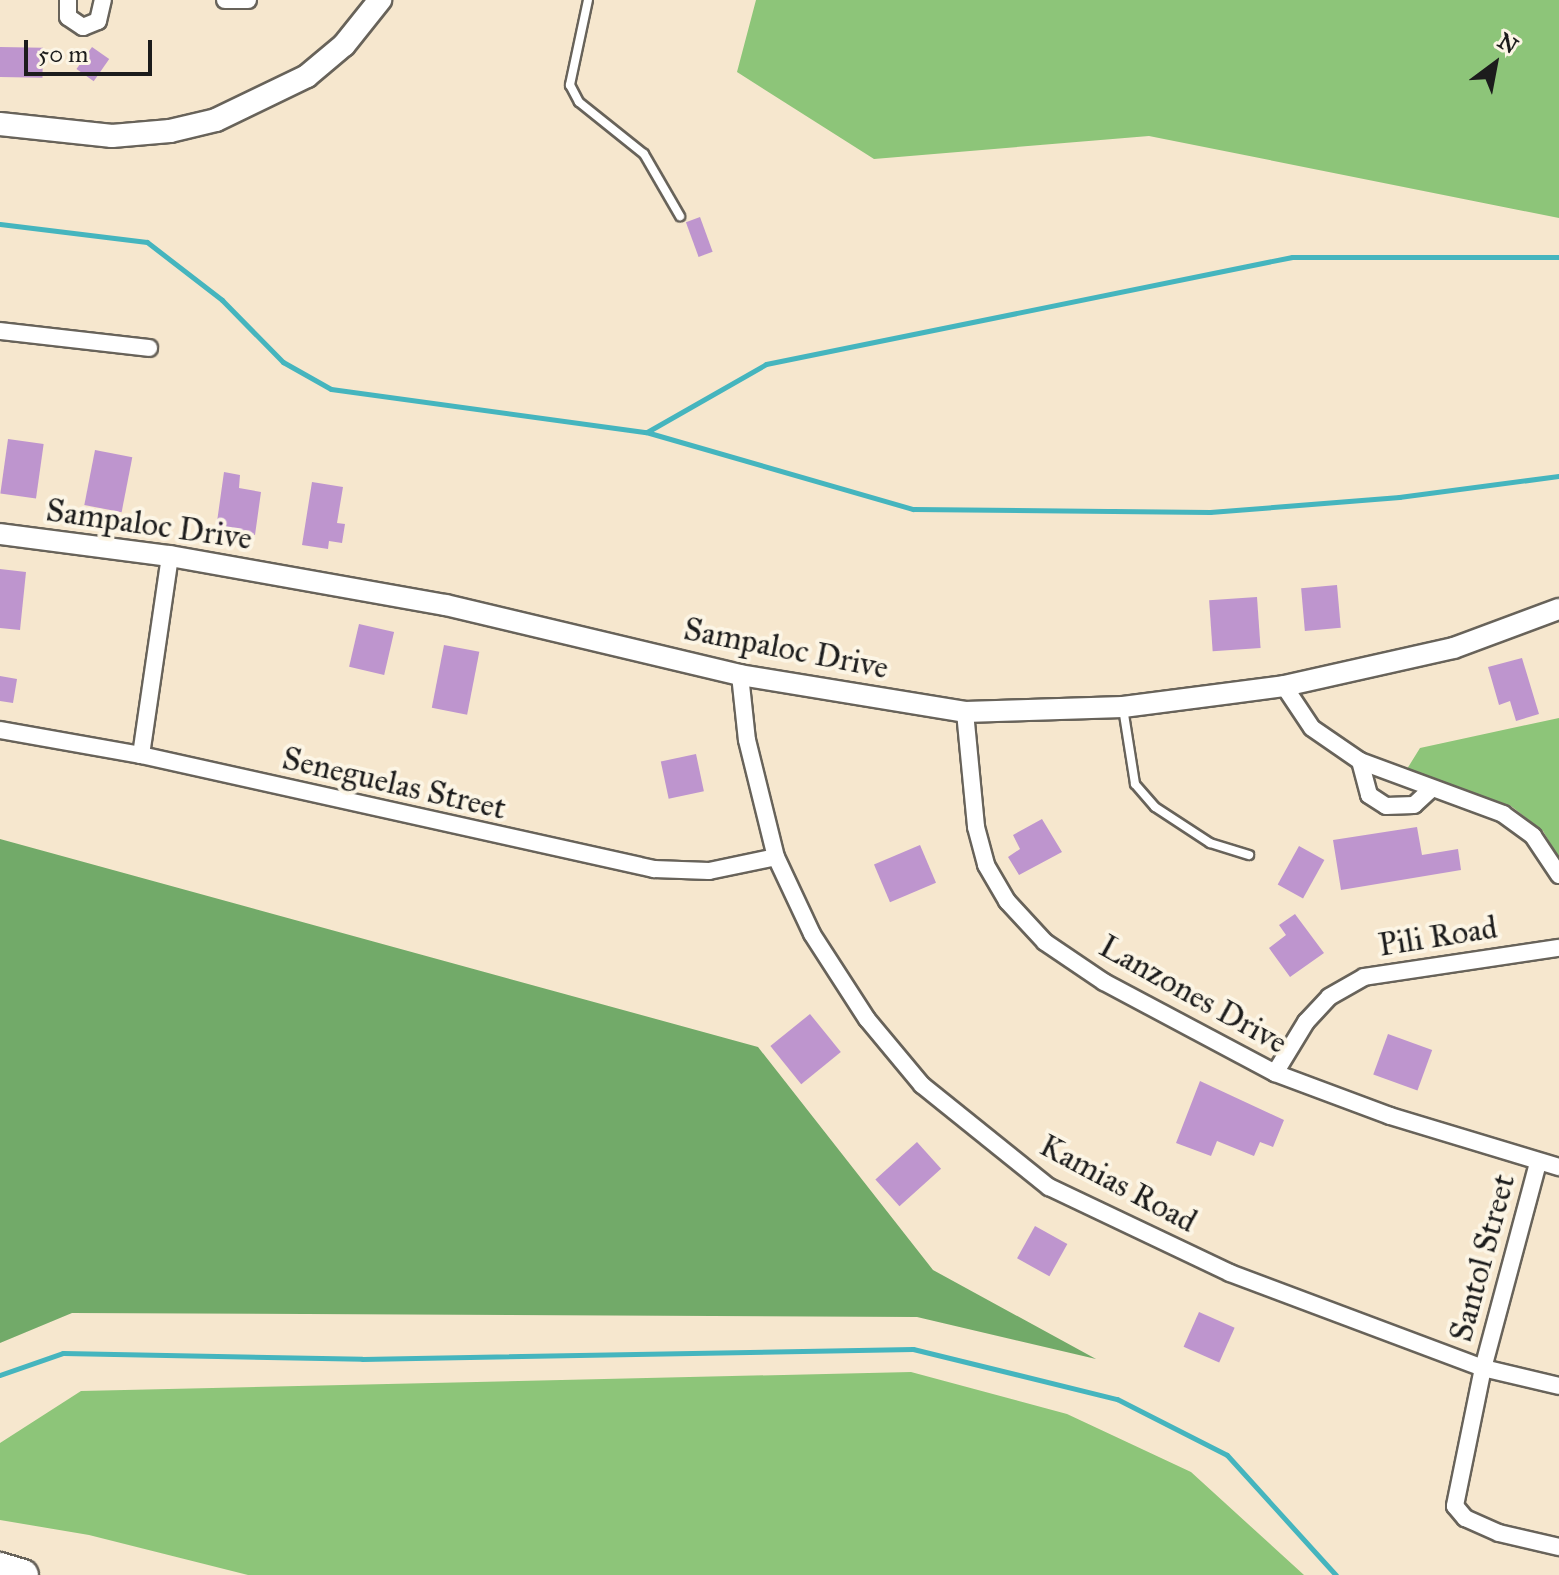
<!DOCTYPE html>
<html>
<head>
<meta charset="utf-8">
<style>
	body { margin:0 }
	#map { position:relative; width:1559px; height:1575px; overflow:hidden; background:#f6e7ce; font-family:"IM FELL Great Primer",serif }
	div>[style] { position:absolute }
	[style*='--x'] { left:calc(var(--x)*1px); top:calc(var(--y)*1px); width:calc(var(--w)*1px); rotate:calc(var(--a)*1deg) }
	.green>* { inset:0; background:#8dc579 }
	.forest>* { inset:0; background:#72aa69 }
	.stream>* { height:5px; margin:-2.5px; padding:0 2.5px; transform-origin:2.5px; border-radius:2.5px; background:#45b5be }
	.building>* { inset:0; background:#be95ce; transform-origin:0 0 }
	.roads { filter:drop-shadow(2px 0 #68635a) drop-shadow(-2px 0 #68635a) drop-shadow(0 2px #68635a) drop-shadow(0 -2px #68635a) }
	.service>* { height:8px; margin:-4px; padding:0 4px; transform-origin:4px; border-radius:4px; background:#fff }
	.minor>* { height:16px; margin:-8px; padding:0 8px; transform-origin:8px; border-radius:8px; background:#fff }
	.tertiary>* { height:20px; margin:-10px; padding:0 10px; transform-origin:10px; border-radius:10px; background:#fff }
	.secondary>* { height:22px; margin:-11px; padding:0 11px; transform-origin:11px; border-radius:11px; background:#fff }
	.motorway>* { height:30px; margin:-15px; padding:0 15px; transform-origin:15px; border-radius:15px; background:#fff }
	span { translate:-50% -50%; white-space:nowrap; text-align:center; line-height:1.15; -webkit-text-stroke:8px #fcf5e5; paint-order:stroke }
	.street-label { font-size:32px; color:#1c1c1c }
	.north { position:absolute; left:1455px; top:24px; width:80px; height:80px; -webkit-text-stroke:6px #fcf5e5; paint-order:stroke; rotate:32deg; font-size:22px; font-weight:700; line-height:32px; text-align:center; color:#1c1c1c }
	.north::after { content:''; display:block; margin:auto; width:28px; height:36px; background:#1c1c1c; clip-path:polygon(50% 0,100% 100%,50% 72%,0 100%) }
	.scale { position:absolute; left:24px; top:40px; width:128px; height:36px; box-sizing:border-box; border:4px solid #1c1c1c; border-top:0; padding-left:10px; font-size:24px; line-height:28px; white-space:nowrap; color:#1c1c1c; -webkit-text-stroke:6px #fcf5e5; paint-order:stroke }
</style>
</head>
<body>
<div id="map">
	<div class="green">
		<div style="clip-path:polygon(756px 0,1559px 0,1559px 218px,1149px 136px,874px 159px,737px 72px)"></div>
		<div style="clip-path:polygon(1559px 718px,1559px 858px,1543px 831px,1511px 806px,1407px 769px,1420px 748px)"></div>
		<div style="clip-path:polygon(911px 1372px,1067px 1414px,1191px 1472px,1304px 1575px,248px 1575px,89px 1535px,0 1520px,0 1443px,81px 1391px)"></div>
	</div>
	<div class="forest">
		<div style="clip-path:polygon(0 839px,758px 1047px,933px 1270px,1096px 1359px,917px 1317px,72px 1313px,0 1343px)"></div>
	</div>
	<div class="stream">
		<div style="--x:0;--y:224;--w:148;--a:7"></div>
		<div style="--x:147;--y:242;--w:95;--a:37.7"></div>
		<div style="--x:222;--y:300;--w:87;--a:45.5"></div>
		<div style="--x:283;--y:362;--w:55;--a:29.4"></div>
		<div style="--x:331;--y:389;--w:318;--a:7.8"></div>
		<div style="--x:646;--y:432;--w:278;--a:16.1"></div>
		<div style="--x:913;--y:509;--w:297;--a:0.6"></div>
		<div style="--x:1210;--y:512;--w:190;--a:-4.5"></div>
		<div style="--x:1399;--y:497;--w:161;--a:-7.5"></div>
		<div style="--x:647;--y:432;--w:137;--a:-29.7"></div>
		<div style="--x:766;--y:364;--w:537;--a:-11.5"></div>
		<div style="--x:1292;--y:257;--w:267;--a:0"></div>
		<div style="--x:0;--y:1375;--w:67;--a:-19.2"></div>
		<div style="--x:63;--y:1353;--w:299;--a:1.1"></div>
		<div style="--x:362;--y:1359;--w:551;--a:-1.04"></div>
		<div style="--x:913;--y:1349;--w:210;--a:13.8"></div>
		<div style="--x:1117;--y:1399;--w:123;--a:27"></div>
		<div style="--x:1227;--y:1455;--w:162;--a:47.8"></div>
	</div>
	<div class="building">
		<div style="left:0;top:47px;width:43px;height:30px;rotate:1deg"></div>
		<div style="left:92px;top:47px;width:21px;height:27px;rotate:35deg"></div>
		<div style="left:700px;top:217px;width:37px;height:15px;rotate:70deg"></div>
		<div style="left:8px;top:439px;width:36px;height:55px;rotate:8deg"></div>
		<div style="left:95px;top:450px;width:38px;height:56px;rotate:11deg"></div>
		<div style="clip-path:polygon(224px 472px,240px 475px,239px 488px,261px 492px,255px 535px,216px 529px)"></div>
		<div style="clip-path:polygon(312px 482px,343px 487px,337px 523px,345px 524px,342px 543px,329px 541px,328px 549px,302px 545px)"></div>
		<div style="clip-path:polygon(0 569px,26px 572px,20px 630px,0 628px)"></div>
		<div style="left:1337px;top:585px;width:43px;height:36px;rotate:85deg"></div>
		<div style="left:1257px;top:597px;width:51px;height:48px;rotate:86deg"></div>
		<div style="left:359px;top:624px;width:36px;height:44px;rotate:13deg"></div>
		<div style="left:444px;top:645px;width:36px;height:64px;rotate:11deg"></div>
		<div style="clip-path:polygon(1522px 658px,1539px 714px,1516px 721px,1510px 701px,1499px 705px,1488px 667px)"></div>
		<div style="clip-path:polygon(0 676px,17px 679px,13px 703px,0 701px)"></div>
		<div style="left:696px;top:754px;width:38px;height:36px;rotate:78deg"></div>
		<div style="clip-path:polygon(1042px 819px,1062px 852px,1019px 875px,1008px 857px,1020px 849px,1013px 835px)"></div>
		<div style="clip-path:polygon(1417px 827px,1422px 855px,1458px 849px,1461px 870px,1341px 890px,1333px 840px)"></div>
		<div style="left:920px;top:845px;width:41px;height:50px;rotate:67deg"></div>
		<div style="left:1299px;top:846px;width:29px;height:44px;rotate:29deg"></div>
		<div style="clip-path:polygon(1295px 914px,1324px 953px,1290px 977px,1269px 948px,1286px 935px,1279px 925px)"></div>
		<div style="left:810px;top:1014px;width:49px;height:51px;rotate:51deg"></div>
		<div style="left:1388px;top:1034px;width:47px;height:43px;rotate:20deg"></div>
		<div style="clip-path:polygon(1200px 1081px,1284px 1120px,1273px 1147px,1260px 1142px,1254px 1156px,1217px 1141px,1211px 1156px,1176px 1143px)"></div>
		<div style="left:917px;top:1142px;width:36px;height:56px;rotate:48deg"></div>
		<div style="left:1035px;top:1226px;width:37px;height:37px;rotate:29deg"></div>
		<div style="left:1199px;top:1312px;width:39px;height:38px;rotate:24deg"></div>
	</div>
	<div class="roads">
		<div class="service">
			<div style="--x:588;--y:0;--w:87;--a:102"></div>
			<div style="--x:570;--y:85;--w:19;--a:62"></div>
			<div style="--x:579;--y:102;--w:83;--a:38.7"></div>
			<div style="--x:644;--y:154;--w:72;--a:59.9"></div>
			<div style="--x:1123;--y:708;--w:77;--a:81"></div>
			<div style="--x:1135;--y:784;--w:30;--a:49"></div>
			<div style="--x:1155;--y:807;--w:66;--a:33.2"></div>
			<div style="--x:1210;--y:843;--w:41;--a:17.1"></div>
		</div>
		<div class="minor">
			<div style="--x:68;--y:0;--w:17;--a:90"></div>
			<div style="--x:68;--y:17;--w:18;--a:34"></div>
			<div style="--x:83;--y:27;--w:16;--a:-22"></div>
			<div style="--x:98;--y:21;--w:22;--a:-77"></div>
			<div style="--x:225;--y:0;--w:23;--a:0"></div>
			<div style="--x:0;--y:331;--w:150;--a:6.5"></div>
			<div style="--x:740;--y:675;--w:65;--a:83.9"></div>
			<div style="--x:747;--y:740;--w:121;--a:76.1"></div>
			<div style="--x:776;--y:857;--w:85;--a:64.9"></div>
			<div style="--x:812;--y:934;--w:101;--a:57.1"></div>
			<div style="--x:867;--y:1019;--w:86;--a:50.2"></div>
			<div style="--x:922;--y:1085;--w:163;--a:38.8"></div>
			<div style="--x:1049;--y:1187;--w:200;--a:25.4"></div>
			<div style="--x:1230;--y:1273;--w:270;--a:20.6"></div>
			<div style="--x:1483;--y:1368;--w:78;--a:13.3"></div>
			<div style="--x:1284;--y:686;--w:50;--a:56.3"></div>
			<div style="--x:1312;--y:728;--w:58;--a:34.5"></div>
			<div style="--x:1360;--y:761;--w:153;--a:20.3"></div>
			<div style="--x:1503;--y:814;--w:37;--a:36"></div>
			<div style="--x:1533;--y:836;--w:47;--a:56.3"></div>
			<div style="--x:965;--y:712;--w:116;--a:84.5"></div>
			<div style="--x:976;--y:827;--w:39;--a:75"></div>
			<div style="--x:986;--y:865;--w:42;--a:59.7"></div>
			<div style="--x:1007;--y:901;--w:56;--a:47.2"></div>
			<div style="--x:1045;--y:942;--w:71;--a:34.1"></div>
			<div style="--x:1104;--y:982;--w:194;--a:28"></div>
			<div style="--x:1275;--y:1073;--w:123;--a:20.5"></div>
			<div style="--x:1390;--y:1116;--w:177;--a:16.8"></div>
			<div style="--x:0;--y:730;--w:143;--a:10.1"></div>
			<div style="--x:141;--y:755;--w:526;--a:12.53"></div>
			<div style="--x:654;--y:869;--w:55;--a:2.1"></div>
			<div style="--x:709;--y:871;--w:68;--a:-11.8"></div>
			<div style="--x:141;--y:755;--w:201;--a:-81.7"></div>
			<div style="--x:1360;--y:761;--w:35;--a:75"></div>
			<div style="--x:1369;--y:795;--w:20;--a:33"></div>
			<div style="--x:1386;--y:806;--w:28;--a:-2"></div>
			<div style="--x:1414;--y:805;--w:23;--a:-43"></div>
			<div style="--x:1275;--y:1073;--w:60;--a:-58.7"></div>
			<div style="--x:1306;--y:1022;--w:34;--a:-47"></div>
			<div style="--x:1329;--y:997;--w:40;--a:-29.7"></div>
			<div style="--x:1364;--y:977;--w:197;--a:-8.5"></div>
			<div style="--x:1538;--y:1163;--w:212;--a:105"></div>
			<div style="--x:1483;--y:1368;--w:141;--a:101.5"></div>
			<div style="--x:1455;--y:1506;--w:16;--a:50"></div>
			<div style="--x:1465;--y:1518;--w:37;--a:24"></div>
			<div style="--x:1499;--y:1533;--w:62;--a:13.1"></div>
		</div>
		<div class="tertiary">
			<div style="--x:0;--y:534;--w:171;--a:7.4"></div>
			<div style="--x:170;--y:556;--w:280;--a:10.1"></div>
			<div style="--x:446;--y:605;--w:302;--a:13.4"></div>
			<div style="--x:740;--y:675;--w:228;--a:9.3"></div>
			<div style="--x:965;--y:712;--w:158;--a:-1.8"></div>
			<div style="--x:1123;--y:707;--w:162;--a:-7.4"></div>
			<div style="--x:1284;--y:686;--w:174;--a:-12.6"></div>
			<div style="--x:1454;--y:648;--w:112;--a:-20.4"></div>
		</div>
		<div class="secondary">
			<div style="--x:0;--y:124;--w:113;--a:6.1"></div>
			<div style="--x:112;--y:136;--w:58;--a:-4.9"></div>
			<div style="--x:170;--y:131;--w:47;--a:-13.4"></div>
			<div style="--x:216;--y:120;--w:101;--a:-25.8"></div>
			<div style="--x:307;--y:76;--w:48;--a:-40"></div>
			<div style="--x:344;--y:45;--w:58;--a:-51.3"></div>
		</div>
		<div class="motorway">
			<div style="--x:0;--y:1568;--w:24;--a:17"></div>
		</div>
	</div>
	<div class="street-label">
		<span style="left:149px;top:525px;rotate:8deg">Sampaloc Drive</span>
		<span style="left:786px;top:649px;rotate:11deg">Sampaloc Drive</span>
		<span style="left:394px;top:784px;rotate:13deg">Seneguelas Street</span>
		<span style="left:1438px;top:937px;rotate:-9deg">Pili Road</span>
		<span style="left:1193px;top:995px;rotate:29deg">Lanzones Drive</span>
		<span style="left:1118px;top:1184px;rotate:28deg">Kamias Road</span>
		<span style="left:1483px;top:1258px;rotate:-75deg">Santol Street</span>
	</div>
	<div class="north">N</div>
	<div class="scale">50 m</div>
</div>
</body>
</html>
